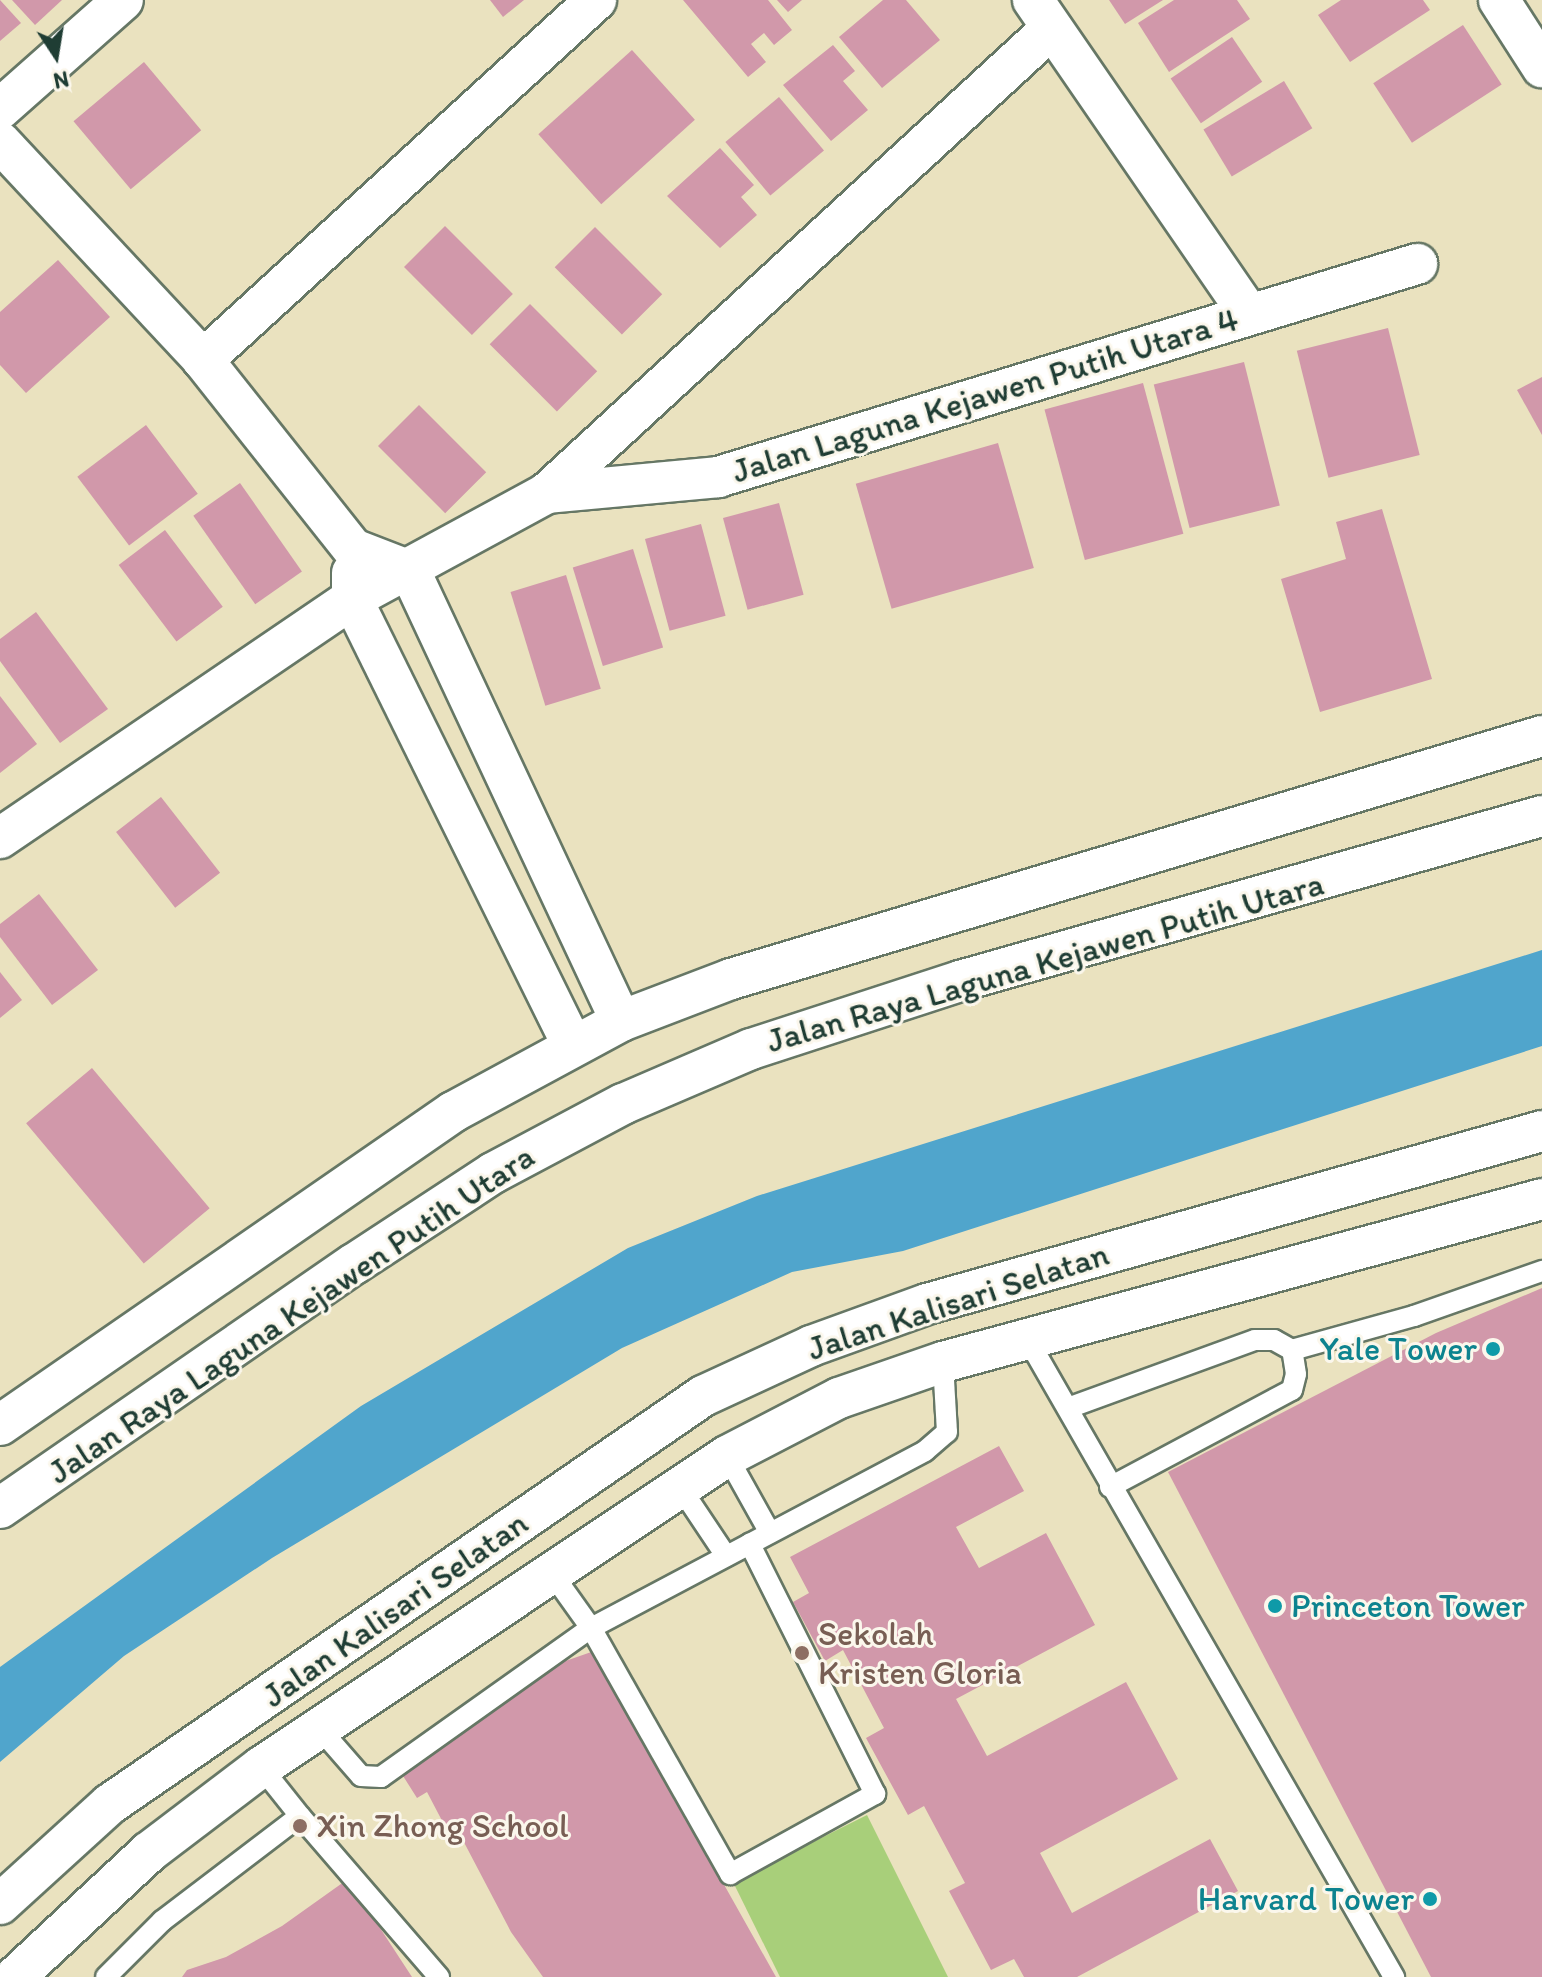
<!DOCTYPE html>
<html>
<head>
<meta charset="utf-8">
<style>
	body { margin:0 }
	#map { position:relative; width:1542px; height:1977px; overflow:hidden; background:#eae2bf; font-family:Itim,sans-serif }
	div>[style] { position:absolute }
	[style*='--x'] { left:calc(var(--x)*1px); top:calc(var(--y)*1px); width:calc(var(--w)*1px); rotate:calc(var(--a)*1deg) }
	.green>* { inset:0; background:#a8cf7a }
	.water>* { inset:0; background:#50a5cc }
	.building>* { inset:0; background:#d198aa; transform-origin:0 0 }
	.roads { filter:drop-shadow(2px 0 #667765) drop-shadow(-2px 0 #667765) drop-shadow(0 2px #667765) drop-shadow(0 -2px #667765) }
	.service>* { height:20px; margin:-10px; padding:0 10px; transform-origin:10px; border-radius:10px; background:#fff }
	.minor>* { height:40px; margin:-20px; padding:0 20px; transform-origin:20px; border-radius:20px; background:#fff }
	.dots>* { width:22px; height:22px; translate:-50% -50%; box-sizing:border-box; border:4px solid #fbf7ec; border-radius:50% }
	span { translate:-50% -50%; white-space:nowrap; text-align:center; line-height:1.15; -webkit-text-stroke:6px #fbf7ec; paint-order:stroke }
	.street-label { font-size:34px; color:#1f3d34 }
	.culture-label { font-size:34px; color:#0d838f }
	.right { translate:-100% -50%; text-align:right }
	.left { translate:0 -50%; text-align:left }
	.education-label { font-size:34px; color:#785e54 }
	.north { position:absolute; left:16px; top:16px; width:80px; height:80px; -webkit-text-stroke:6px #fbf7ec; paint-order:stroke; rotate:168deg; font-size:22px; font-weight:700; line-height:32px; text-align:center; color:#1f3d34 }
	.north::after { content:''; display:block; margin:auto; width:28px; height:36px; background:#1f3d34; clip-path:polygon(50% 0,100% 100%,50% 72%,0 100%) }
</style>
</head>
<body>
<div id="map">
	<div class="green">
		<div style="clip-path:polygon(867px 1815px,948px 1977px,780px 1977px,733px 1882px)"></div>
	</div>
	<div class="water">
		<div style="clip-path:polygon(1542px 950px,1542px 1046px,903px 1251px,792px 1272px,622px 1348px,272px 1558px,124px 1656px,0 1762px,0 1667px,361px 1406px,628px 1248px,757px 1196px)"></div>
	</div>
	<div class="building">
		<div style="clip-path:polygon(0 0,21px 23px,0 41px)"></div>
		<div style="clip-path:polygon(12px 0,62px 0,35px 25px)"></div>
		<div style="clip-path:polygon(490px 0,524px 0,503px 17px)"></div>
		<div style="clip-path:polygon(683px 0,768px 0,792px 30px,774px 45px,764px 33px,751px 44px,766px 62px,748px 77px)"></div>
		<div style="clip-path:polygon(777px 0,802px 0,788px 12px)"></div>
		<div style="clip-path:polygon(883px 0,906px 0,940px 40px,882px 88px,839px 37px)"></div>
		<div style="clip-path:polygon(1109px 0,1163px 0,1125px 24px)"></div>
		<div style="clip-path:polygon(1174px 0,1237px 0,1250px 19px,1169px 72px,1138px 23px)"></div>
		<div style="clip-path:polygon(1341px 0,1423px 0,1430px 10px,1350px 62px,1318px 15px)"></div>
		<div style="left:1463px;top:25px;width:71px;height:107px;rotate:57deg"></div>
		<div style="left:1232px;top:37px;width:54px;height:74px;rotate:56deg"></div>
		<div style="clip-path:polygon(833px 45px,855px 71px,843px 81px,868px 110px,831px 141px,783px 85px)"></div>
		<div style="left:632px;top:50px;width:94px;height:126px;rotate:48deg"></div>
		<div style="left:144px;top:62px;width:89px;height:92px;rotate:50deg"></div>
		<div style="left:1284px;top:81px;width:55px;height:94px;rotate:59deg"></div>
		<div style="left:779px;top:97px;width:70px;height:70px;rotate:50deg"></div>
		<div style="clip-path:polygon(720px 148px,754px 185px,741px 197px,757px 215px,720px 248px,667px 196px)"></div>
		<div style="left:445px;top:226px;width:96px;height:58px;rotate:45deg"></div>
		<div style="left:595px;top:227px;width:95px;height:57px;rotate:45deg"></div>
		<div style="clip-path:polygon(58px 260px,110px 317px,26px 393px,0 365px,0 312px)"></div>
		<div style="left:530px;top:304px;width:95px;height:57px;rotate:45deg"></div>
		<div style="left:1388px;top:328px;width:131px;height:94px;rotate:76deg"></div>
		<div style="left:1244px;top:362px;width:148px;height:93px;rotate:76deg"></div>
		<div style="clip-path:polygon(1542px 377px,1542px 435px,1517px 390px)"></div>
		<div style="left:1143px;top:383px;width:156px;height:102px;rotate:75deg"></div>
		<div style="left:419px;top:405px;width:95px;height:58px;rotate:45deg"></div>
		<div style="left:146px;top:425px;width:86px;height:86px;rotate:53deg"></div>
		<div style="left:998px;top:443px;width:130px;height:148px;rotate:74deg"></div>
		<div style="left:240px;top:483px;width:108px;height:57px;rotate:55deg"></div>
		<div style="left:779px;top:503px;width:95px;height:58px;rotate:75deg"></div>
		<div style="clip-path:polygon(1382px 509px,1432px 679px,1320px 712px,1281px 579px,1346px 559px,1336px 522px)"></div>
		<div style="left:701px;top:524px;width:95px;height:58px;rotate:75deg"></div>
		<div style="left:165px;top:530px;width:96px;height:58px;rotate:53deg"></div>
		<div style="left:633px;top:549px;width:103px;height:63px;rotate:73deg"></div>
		<div style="left:566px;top:575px;width:119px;height:58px;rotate:73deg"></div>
		<div style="clip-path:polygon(36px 612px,108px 709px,60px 743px,0 661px,0 639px)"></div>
		<div style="clip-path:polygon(0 696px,37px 744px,0 773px)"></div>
		<div style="left:161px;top:797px;width:96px;height:57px;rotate:52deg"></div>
		<div style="clip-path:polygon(39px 894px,98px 970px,52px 1005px,0 937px,0 924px)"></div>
		<div style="clip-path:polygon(0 972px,22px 1000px,0 1018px)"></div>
		<div style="left:92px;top:1068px;width:183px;height:86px;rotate:50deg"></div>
		<div style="clip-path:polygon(1542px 1288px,1542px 1977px,1431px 1977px,1168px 1472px,1436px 1333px)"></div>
		<div style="clip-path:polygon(999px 1446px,1024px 1491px,956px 1527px,979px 1568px,1046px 1533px,1095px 1625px,956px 1699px,987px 1756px,1126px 1682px,1178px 1779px,1040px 1853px,1072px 1913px,1210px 1839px,1238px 1891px,1077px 1977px,1024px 1977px,1014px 1959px,991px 1970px,949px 1891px,965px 1883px,924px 1806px,908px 1815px,866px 1738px,884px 1728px,843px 1650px,825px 1661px,793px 1602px,809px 1593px,790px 1557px)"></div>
		<div style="clip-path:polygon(597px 1650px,713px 1865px,776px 1977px,543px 1977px,511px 1932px,457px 1829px,449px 1834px,427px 1792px,417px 1798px,398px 1768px,554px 1665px)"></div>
		<div style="clip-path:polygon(348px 1879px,412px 1977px,182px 1977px,187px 1970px,226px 1957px,282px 1926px)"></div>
	</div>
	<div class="roads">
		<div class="service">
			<div style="--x:1028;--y:1340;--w:735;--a:60.12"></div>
			<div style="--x:1068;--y:1408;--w:199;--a:-20"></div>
			<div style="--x:1255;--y:1340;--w:19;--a:0"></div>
			<div style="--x:1274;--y:1340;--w:21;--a:29"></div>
			<div style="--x:1292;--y:1350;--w:127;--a:-15.6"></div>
			<div style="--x:1414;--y:1316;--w:136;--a:-19.4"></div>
			<div style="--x:727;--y:1456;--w:88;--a:60.8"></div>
			<div style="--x:680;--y:1487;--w:83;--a:56.3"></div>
			<div style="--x:1110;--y:1487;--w:206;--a:-28.1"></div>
			<div style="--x:1292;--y:1390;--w:16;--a:-76"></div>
			<div style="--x:1296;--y:1374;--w:24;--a:-99"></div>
			<div style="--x:551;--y:1572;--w:69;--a:54.5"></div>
			<div style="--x:591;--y:1628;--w:283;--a:60.5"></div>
			<div style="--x:730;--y:1874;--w:166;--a:-28.9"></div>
			<div style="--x:875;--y:1794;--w:280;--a:-116.6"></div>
			<div style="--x:320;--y:1729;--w:62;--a:48.9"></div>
			<div style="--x:361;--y:1776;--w:20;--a:3"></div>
			<div style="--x:381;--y:1777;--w:257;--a:-35.4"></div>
			<div style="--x:591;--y:1628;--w:378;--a:-27.9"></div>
			<div style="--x:925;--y:1451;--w:29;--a:-41"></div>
			<div style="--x:947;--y:1432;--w:70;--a:-93.3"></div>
			<div style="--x:261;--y:1767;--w:63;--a:51.5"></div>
			<div style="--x:106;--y:1977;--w:79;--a:-45"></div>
			<div style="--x:162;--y:1921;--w:173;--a:-37.3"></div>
			<div style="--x:300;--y:1816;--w:213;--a:49.2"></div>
		</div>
		<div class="minor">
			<div style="--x:1033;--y:0;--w:380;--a:55.5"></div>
			<div style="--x:1499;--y:0;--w:80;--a:57.3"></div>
			<div style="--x:0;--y:109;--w:164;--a:-41.5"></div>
			<div style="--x:0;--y:142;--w:298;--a:47"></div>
			<div style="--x:203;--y:360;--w:241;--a:51.6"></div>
			<div style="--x:353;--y:549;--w:61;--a:21.1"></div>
			<div style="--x:410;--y:571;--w:497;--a:64.9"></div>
			<div style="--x:203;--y:360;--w:533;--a:-42.49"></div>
			<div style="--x:547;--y:493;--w:686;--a:-42.64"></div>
			<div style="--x:352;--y:573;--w:26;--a:90"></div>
			<div style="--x:352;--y:599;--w:496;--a:63.7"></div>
			<div style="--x:0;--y:838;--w:425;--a:-34.2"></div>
			<div style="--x:352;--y:599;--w:222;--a:-28.5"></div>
			<div style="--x:547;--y:493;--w:172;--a:-5.3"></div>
			<div style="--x:718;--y:477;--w:731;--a:-16.95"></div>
			<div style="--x:0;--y:1425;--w:551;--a:-34.64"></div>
			<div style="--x:453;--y:1112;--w:191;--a:-28.4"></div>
			<div style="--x:621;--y:1021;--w:118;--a:-20.9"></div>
			<div style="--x:731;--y:979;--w:847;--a:-16.68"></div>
			<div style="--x:0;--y:1508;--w:430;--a:-34.6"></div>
			<div style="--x:354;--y:1264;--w:166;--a:-33.2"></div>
			<div style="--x:493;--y:1173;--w:147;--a:-28"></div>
			<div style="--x:623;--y:1104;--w:139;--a:-23.3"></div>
			<div style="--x:751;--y:1049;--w:220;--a:-18"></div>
			<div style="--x:960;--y:981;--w:605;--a:-15.83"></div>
			<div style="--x:0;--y:1904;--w:149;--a:-42.3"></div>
			<div style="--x:110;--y:1804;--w:720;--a:-34.53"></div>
			<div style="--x:703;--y:1396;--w:119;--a:-24.8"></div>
			<div style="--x:811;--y:1346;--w:123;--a:-19.9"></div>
			<div style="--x:927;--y:1304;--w:639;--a:-15.71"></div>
			<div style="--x:15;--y:1977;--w:183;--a:-43"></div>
			<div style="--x:149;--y:1852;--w:141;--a:-37.2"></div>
			<div style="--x:261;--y:1767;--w:560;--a:-33.72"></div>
			<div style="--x:727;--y:1456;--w:126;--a:-27.4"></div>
			<div style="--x:839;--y:1398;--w:110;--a:-19.1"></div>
			<div style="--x:943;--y:1362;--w:621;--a:-15.22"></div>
		</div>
	</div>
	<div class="dots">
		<div style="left:1493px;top:1349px;background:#0f9aa8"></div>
		<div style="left:1275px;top:1606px;background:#0f9aa8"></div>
		<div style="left:802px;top:1653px;background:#8d6e63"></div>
		<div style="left:300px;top:1826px;background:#8d6e63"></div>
		<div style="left:1430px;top:1899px;background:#0f9aa8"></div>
	</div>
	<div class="street-label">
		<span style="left:985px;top:395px;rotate:-17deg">Jalan Laguna Kejawen Putih Utara 4</span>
		<span style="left:1045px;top:962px;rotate:-16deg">Jalan Raya Laguna Kejawen Putih Utara</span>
		<span style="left:958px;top:1301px;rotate:-18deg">Jalan Kalisari Selatan</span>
		<span style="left:291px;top:1314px;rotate:-34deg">Jalan Raya Laguna Kejawen Putih Utara</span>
		<span style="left:395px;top:1609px;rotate:-35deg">Jalan Kalisari Selatan</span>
	</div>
	<div class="culture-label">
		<span class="right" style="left:1477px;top:1349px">Yale Tower</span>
		<span class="left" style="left:1291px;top:1606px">Princeton Tower</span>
		<span class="right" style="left:1414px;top:1899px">Harvard Tower</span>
	</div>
	<div class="education-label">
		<span class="left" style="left:818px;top:1653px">Sekolah<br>Kristen Gloria</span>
		<span class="left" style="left:316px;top:1826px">Xin Zhong School</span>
	</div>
	<div class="north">N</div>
</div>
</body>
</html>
